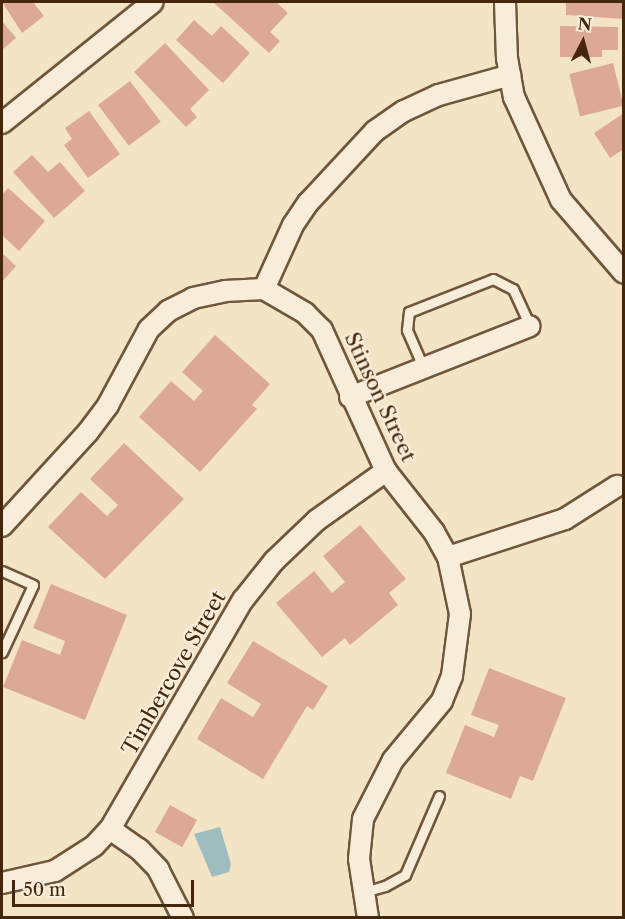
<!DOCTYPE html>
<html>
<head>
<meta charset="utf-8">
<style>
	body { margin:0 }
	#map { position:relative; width:625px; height:919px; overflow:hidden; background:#f4e4c6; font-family:"Libre Caslon Text",serif }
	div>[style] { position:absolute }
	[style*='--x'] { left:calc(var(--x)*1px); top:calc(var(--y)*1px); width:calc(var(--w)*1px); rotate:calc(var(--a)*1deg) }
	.water>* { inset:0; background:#9fbcbe }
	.building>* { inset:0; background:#dca997; transform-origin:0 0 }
	.roads { filter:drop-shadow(2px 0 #70563a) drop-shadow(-2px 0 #70563a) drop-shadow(0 2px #70563a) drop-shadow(0 -2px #70563a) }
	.service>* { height:9px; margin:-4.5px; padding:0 4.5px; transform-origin:4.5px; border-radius:4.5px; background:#f8edda }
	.minor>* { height:20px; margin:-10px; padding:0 10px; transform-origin:10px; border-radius:10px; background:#f8edda }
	span { translate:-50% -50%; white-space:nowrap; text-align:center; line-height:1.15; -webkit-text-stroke:4.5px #f8edda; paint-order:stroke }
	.street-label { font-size:21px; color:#44260b }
	.frame { position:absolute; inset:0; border:3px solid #44260b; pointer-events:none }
	.north { position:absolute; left:553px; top:12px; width:60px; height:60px; -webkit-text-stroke:4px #f8edda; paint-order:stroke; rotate:6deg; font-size:16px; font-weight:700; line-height:24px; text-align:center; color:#44260b }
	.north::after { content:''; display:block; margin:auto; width:21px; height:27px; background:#44260b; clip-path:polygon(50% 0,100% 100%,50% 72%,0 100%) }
	.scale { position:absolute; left:12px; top:880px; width:182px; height:27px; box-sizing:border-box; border:3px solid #44260b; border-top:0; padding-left:8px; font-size:18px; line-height:21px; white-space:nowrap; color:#44260b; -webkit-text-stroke:4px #f8edda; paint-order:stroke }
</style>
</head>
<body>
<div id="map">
	<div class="water">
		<div style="clip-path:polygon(220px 827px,231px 864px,229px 872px,212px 877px,194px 834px)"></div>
	</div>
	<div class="building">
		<div style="clip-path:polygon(2px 2px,33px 2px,44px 16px,22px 33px)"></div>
		<div style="clip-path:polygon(213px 2px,276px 2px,288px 13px,270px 32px,280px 41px,269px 53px)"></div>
		<div style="clip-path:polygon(566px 2px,624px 2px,624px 19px,566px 15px)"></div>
		<div style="clip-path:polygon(194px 20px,212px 36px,221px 26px,250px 53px,223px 83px,176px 40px)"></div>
		<div style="clip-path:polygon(2px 21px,16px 38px,2px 50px)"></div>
		<div style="clip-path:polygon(560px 26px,618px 27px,618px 50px,602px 50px,602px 57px,560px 57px)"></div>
		<div style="clip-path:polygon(165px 43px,209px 90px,190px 109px,197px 117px,186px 127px,134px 72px)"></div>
		<div style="left:613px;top:63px;width:44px;height:45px;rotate:76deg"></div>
		<div style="left:130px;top:81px;width:51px;height:40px;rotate:53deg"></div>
		<div style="clip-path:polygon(89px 111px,120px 154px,88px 178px,64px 145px,72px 139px,65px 128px)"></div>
		<div style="clip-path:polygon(624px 113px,624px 149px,610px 158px,594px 133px)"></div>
		<div style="clip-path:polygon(32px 155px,48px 172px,60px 162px,85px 191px,54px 218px,13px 172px)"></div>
		<div style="clip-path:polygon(8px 188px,45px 221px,19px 251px,2px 235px,2px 195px)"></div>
		<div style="clip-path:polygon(2px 253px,16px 266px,2px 282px)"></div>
		<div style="clip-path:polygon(215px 335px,270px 384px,252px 405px,257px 409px,200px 472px,139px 417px,171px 381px,194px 401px,203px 391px,182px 372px)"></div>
		<div style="clip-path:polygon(124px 443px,184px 499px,105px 579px,48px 527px,81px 492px,107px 516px,118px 505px,90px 479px)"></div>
		<div style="clip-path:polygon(360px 525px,406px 579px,389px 593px,398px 605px,350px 645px,345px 638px,322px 657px,276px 603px,314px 571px,332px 593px,345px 582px,323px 556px)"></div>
		<div style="clip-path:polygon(51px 584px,127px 615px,85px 720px,3px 687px,22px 640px,60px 655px,65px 641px,33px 628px)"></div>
		<div style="clip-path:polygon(253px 641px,328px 686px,313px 710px,307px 706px,263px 779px,197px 739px,221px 698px,253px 717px,261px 704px,227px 683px)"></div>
		<div style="clip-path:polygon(489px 668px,566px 698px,533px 781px,520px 776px,511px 799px,446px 773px,465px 725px,494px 737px,499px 725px,471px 715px)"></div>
		<div style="left:170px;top:805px;width:31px;height:31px;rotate:29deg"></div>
	</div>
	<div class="roads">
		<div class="service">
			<div style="--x:424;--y:369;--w:43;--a:-113.6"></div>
			<div style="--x:407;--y:330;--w:18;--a:-84"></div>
			<div style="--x:409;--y:312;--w:90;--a:-21.4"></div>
			<div style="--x:493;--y:279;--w:22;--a:27"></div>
			<div style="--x:513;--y:289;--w:41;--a:65.3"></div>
			<div style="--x:2;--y:571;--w:34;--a:24"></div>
			<div style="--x:33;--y:585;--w:74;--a:114.8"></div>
			<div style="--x:364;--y:892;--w:22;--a:-16"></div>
			<div style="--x:385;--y:886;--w:23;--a:-29"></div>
			<div style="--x:405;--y:875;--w:86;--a:-66.7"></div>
		</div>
		<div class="minor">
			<div style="--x:505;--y:2;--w:56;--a:88"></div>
			<div style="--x:507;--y:58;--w:40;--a:80"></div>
			<div style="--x:514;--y:97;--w:113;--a:65.5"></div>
			<div style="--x:561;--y:200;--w:96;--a:49.2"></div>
			<div style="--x:2;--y:123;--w:193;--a:-38.7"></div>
			<div style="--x:264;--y:289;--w:70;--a:-65.6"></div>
			<div style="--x:293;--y:225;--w:27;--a:-56"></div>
			<div style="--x:308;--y:203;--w:98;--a:-47.1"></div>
			<div style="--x:375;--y:131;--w:35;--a:-35"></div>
			<div style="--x:404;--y:111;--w:38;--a:-25"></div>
			<div style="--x:439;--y:95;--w:74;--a:-15.7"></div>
			<div style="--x:350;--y:397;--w:193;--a:-21.5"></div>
			<div style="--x:2;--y:526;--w:127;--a:-47.5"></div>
			<div style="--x:88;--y:432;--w:34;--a:-53"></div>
			<div style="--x:108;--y:405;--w:86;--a:-61.7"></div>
			<div style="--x:149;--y:329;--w:26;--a:-43"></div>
			<div style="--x:168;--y:311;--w:28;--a:-27"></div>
			<div style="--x:193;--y:298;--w:33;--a:-12"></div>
			<div style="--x:225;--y:291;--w:39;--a:-3"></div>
			<div style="--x:264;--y:289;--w:48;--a:30.3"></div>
			<div style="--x:305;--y:313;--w:24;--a:45"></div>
			<div style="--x:322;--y:330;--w:155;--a:65.6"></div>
			<div style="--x:386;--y:471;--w:78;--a:51.8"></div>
			<div style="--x:434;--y:532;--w:29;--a:61"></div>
			<div style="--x:448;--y:557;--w:58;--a:78.1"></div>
			<div style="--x:460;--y:614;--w:63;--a:97.4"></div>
			<div style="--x:452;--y:676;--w:27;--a:112"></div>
			<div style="--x:442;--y:701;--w:77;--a:129.7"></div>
			<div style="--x:393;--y:760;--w:66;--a:117"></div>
			<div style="--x:363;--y:819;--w:40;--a:95.7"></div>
			<div style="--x:359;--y:859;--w:60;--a:81.3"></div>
			<div style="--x:448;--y:557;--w:123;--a:-18"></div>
			<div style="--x:565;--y:519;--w:62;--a:-32.4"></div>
			<div style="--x:110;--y:829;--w:35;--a:35"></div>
			<div style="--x:139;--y:849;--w:28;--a:46"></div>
			<div style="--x:158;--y:869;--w:55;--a:63"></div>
			<div style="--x:2;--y:883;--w:54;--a:-12.8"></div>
			<div style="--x:55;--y:871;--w:46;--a:-32.7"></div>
			<div style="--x:94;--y:846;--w:23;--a:-47"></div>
			<div style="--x:110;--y:829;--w:265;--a:-59.9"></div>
			<div style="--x:243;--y:600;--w:50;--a:-51.5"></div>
			<div style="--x:274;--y:561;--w:59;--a:-43.6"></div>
			<div style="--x:317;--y:520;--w:85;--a:-35.4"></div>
		</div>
	</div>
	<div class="street-label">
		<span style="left:380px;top:397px;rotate:65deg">Stinson Street</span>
		<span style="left:174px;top:673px;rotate:-60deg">Timbercove Street</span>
	</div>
	<div class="frame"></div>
	<div class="north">N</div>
	<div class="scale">50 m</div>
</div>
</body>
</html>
